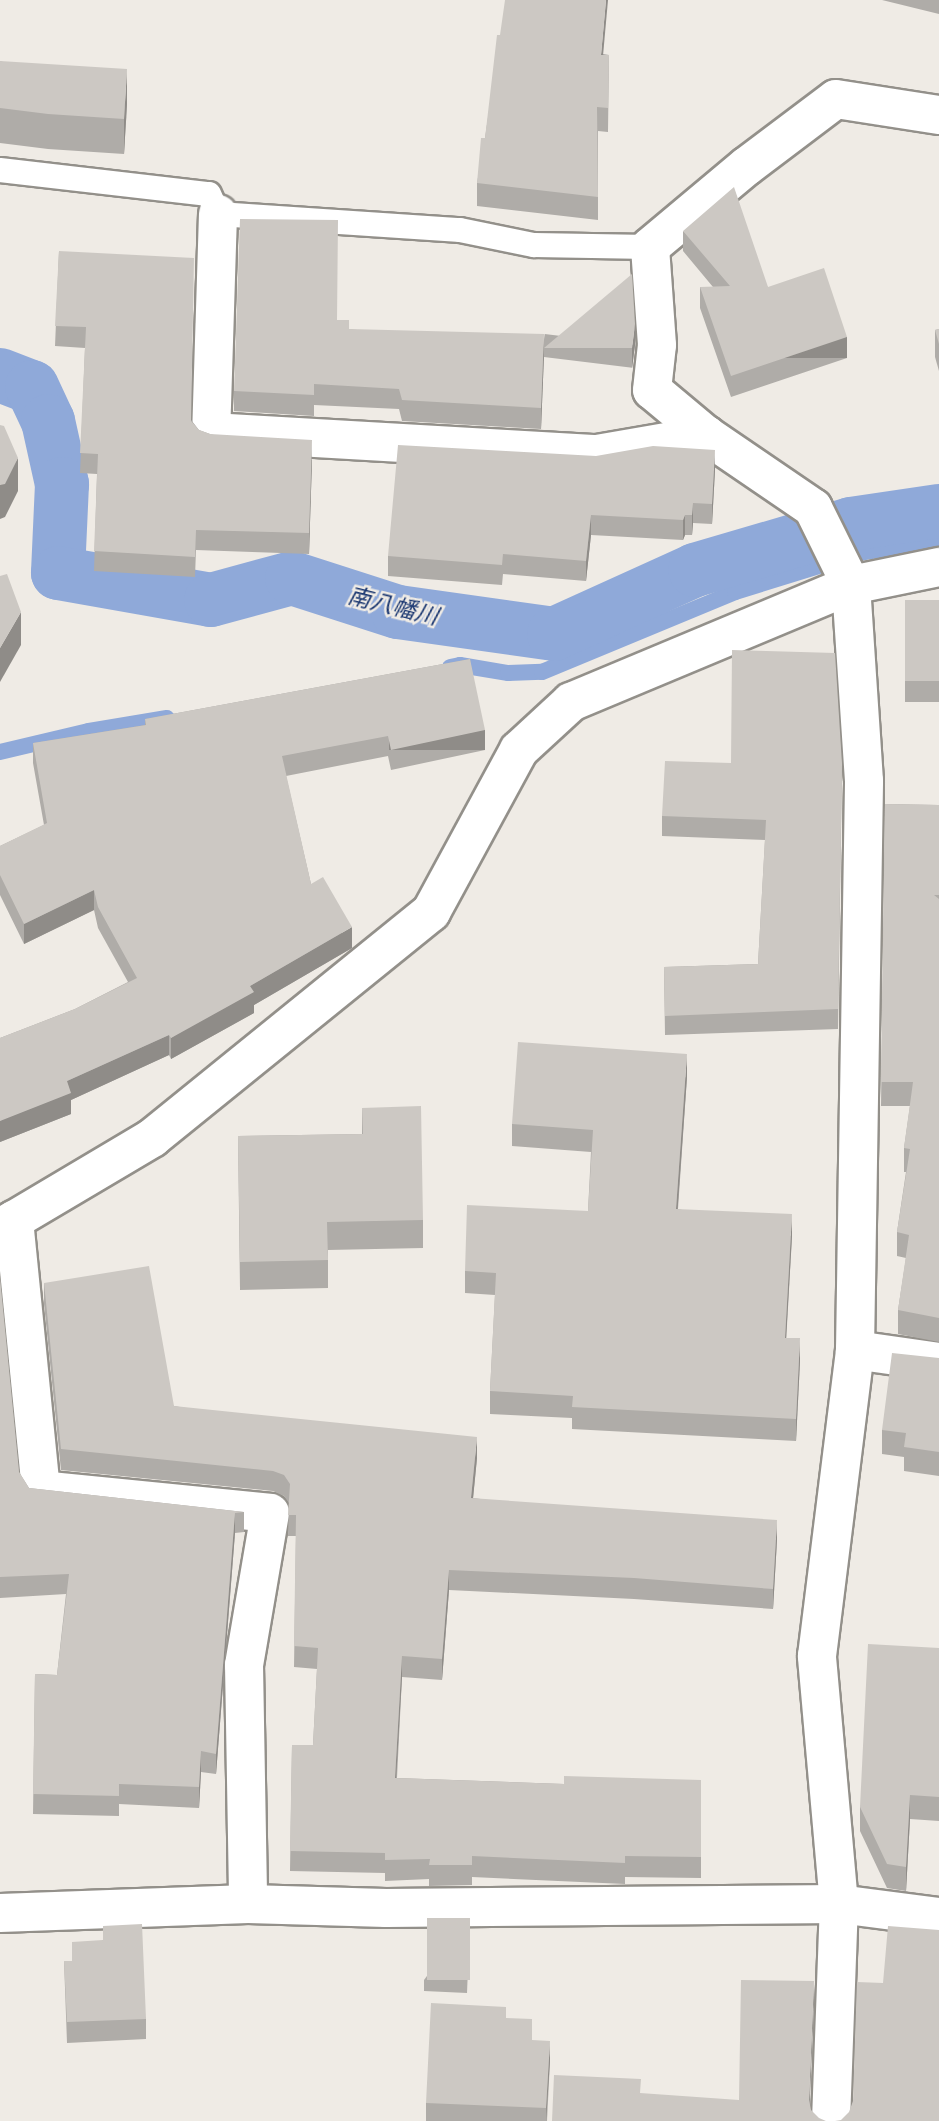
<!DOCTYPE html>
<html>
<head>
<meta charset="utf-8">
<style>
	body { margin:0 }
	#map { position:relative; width:939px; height:2121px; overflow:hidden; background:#efebe5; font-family:Inter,"Noto Sans JP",sans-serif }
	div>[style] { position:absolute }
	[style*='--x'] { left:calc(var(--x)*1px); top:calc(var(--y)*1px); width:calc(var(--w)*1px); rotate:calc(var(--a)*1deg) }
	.stream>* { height:16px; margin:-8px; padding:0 8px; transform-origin:8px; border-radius:8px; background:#8fa9d9 }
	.canal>* { height:54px; margin:-27px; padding:0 27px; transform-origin:27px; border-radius:27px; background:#8fa9d9 }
	.roads { filter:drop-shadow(2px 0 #93908a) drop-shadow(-2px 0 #93908a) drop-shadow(0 2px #93908a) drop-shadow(0 -2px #93908a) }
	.service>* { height:24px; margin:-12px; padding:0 12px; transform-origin:12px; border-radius:12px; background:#fff }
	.minor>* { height:38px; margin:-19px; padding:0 19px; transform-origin:19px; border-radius:19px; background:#fff }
	.tertiary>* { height:38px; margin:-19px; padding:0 19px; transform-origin:19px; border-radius:19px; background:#fff }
	.wall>* { inset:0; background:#afaca8; transform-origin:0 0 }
	.shaded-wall>* { inset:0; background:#8f8c88; transform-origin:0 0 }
	.building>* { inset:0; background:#ccc8c3; transform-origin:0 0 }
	span { translate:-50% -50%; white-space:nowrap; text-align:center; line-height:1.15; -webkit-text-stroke:5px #efebe5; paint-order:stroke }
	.water-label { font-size:23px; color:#193670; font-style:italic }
</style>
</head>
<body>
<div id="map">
	<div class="stream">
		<div style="--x:450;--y:667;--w:10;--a:-11"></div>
		<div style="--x:460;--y:665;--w:49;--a:9.5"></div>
		<div style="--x:508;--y:673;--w:34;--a:-2"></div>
		<div style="--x:542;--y:672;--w:209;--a:-22.5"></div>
		<div style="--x:735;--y:592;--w:135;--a:-17.2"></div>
		<div style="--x:864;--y:552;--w:76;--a:-7.6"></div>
		<div style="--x:0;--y:752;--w:91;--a:-13.3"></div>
		<div style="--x:89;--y:731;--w:79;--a:-9.5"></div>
	</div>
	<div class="canal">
		<div style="--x:0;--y:375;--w:34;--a:21"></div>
		<div style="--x:32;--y:387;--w:38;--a:65"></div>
		<div style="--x:48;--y:421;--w:65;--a:77.5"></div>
		<div style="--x:62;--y:484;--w:89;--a:92.6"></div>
		<div style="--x:58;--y:573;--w:155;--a:10"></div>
		<div style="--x:211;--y:600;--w:84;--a:-15.2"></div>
		<div style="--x:292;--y:578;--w:111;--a:17.8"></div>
		<div style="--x:398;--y:612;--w:158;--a:8"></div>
		<div style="--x:554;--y:634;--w:155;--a:-24.4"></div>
		<div style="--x:695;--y:570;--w:163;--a:-16.4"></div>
		<div style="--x:851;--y:524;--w:89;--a:-8.4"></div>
	</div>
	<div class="roads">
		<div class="service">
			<div style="--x:0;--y:170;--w:210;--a:6.6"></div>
			<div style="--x:209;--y:194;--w:22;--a:66"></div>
			<div style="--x:218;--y:214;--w:243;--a:3.8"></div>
			<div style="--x:460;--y:230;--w:76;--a:11.5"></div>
			<div style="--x:534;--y:245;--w:116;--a:1"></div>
		</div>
		<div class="minor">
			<div style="--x:218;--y:214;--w:218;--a:91.8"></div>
			<div style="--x:211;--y:432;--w:387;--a:3.3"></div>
			<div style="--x:597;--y:454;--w:111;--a:-9.9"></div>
			<div style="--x:14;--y:1220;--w:161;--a:-30.7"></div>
			<div style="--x:152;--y:1138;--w:359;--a:-39"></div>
			<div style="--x:431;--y:912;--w:184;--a:-61.5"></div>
			<div style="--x:519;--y:750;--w:71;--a:-42.7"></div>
			<div style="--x:571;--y:702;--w:303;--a:-22.7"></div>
			<div style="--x:851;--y:585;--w:90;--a:-11.6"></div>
			<div style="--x:0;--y:1228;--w:16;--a:-30"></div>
			<div style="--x:14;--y:1220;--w:271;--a:84.3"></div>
			<div style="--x:41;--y:1490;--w:230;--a:5.7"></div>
			<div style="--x:270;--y:1513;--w:154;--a:99.7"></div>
			<div style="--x:244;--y:1665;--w:239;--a:89"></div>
			<div style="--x:855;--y:1350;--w:85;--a:8.1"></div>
			<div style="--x:831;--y:2121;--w:217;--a:-87.9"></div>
			<div style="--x:839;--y:1904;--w:249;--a:-95.1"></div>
			<div style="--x:817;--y:1656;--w:308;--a:-82.9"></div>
			<div style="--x:855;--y:1350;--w:569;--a:-89.09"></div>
			<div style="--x:864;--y:781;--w:196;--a:-93.8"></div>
			<div style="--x:851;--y:585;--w:86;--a:-116.3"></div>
			<div style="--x:813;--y:508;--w:130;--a:-145.7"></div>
			<div style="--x:706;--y:435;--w:70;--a:-140.2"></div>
			<div style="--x:652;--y:390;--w:45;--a:-83.7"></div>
			<div style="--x:657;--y:345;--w:98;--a:-94.1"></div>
			<div style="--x:650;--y:247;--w:126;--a:-39.9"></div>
			<div style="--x:747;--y:166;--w:111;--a:-37"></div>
			<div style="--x:836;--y:99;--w:104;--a:8.8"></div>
		</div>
		<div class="tertiary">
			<div style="--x:0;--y:1913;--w:248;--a:-2.1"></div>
			<div style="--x:248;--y:1904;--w:138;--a:1.7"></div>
			<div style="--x:386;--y:1908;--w:453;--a:-0.5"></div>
			<div style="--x:839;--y:1904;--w:101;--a:7.4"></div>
		</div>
	</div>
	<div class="wall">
		<div style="clip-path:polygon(882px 0,939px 0,939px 14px)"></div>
		<div style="clip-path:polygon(500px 35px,609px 55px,608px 132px,598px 131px,598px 220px,477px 206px,477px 183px,485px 138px)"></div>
		<div style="clip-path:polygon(0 61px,127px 104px,124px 154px,48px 149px,0 143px)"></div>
		<div style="clip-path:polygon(683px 231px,768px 287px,847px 358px,731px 397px,700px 308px,700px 287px,713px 287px,683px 251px)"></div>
		<div style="clip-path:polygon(59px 251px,199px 430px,210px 434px,312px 460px,309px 554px,196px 550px,195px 577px,94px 571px,97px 474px,80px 473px,85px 348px,55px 346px)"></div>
		<div style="clip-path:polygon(337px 320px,349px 329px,544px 355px,541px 429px,402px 421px,399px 409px,314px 405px,314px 416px,234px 411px,234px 391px)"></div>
		<div style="clip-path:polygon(939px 329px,939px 371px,935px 357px,935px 330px)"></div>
		<div style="left:635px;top:345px;width:23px;height:91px;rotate:97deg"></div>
		<div style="clip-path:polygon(715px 470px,712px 524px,693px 523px,692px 535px,685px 535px,683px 540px,591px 535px,586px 581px,503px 574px,502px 585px,388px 576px,388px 556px)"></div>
		<div style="left:939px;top:600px;width:102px;height:34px;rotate:90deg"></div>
		<div style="clip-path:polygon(470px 659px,485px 750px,391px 770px,388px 756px,286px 776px,311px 884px,352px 948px,254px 1005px,254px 1013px,171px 1059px,169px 1055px,71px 1100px,71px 1114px,0 1142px,0 1038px,75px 1009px,128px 982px,98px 928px,94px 910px,24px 944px,0 895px,0 846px,44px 825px,33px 763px,33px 743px,145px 725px,145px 719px)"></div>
		<div style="clip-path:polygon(731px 763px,842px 764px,838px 1029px,665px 1035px,664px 967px,758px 964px,765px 840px,662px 836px,662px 816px)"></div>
		<div style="clip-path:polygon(885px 804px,939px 805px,939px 1342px,898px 1334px,898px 1310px,906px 1258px,897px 1256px,897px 1232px,906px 1172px,904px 1172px,904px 1148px,910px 1106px,881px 1106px)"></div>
		<div style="clip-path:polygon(687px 1077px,678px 1209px,792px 1236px,786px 1338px,800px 1361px,796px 1441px,572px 1429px,572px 1418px,490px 1414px,490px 1391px,495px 1295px,465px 1293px,465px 1271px,588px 1211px,591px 1152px,512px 1146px,512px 1124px)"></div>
		<div style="clip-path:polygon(362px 1108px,423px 1220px,423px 1248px,328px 1250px,328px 1288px,240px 1290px,238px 1136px,362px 1134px)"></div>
		<div style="clip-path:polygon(0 1279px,19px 1472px,29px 1488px,244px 1512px,244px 1532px,235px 1533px,216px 1774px,201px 1772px,199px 1808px,119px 1804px,119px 1816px,33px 1814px,35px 1674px,57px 1675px,66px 1594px,0 1598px)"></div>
		<div style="clip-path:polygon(44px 1283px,174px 1406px,477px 1458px,473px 1498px,777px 1540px,773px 1609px,634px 1599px,449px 1590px,442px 1680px,402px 1677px,397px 1778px,564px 1784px,701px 1780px,701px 1878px,625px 1877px,625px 1884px,472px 1877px,472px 1885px,429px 1886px,429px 1879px,385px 1881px,385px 1873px,290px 1871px,292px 1745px,313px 1745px,317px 1669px,294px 1667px,296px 1536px,288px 1536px,289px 1503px,284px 1496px,273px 1491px,61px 1470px,44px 1304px)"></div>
		<div style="clip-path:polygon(939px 1358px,939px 1476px,904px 1471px,904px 1457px,882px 1454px,882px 1430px)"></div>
		<div style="clip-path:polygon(939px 1648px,939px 1821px,910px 1819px,906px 1891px,887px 1888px,860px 1831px,860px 1807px)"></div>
		<div style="clip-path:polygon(470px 1918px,467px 1993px,424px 1991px,424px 1980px)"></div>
		<div style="clip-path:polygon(103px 1926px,146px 2019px,146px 2039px,67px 2043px,64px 1961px,72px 1961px,103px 1940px)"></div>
		<div style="clip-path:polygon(506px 2018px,532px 2040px,550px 2061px,547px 2121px,426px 2121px,426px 2103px)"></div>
	</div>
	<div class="shaded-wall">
		<div style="clip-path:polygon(606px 0,608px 0,601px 78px,601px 55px)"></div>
		<div style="clip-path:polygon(127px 69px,127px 104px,124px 154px,124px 119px)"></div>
		<div style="clip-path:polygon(635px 324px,635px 345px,632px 368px,632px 348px)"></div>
		<div style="clip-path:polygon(544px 334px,544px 355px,541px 429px,541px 408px)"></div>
		<div style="left:847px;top:337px;width:21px;height:122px;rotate:90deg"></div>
		<div style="clip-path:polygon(312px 440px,312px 460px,309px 554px,309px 533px)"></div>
		<div style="clip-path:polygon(715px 450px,715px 470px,712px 524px,712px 504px)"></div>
		<div style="clip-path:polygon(18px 458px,18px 491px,5px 517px,0 519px,0 485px)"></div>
		<div style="clip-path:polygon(693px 503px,693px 523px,692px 535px,692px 515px)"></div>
		<div style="clip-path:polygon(591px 515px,591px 535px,586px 581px,586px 561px)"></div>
		<div style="clip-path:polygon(685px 515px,685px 535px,683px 540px,683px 520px)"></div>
		<div style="clip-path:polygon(21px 612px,21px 645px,0 682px,0 648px)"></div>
		<div style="left:485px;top:730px;width:20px;height:96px;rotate:90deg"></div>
		<div style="clip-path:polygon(94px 890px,94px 910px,24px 944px,24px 924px)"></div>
		<div style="clip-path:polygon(352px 927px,352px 948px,254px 1005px,254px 1013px,171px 1059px,171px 1038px,250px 986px)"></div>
		<div style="clip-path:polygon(169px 1035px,169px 1055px,71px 1100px,71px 1114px,0 1142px,0 1121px,67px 1081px)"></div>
		<div style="clip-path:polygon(687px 1054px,687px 1077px,676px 1231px,676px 1209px)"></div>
		<div style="clip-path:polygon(792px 1214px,792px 1236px,785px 1360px,785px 1338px)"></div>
		<div style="clip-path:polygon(800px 1338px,800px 1361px,796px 1441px,796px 1419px)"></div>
		<div style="clip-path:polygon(477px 1437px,477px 1458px,471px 1519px,471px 1498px)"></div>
		<div style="clip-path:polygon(235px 1513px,235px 1533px,216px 1774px,216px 1754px)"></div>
		<div style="clip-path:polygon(777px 1520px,777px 1540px,773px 1609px,773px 1589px)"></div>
		<div style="clip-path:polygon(449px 1570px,449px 1590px,442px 1680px,442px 1659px)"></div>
		<div style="clip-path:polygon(402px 1656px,402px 1677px,395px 1798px,395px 1778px)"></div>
		<div style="clip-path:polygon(201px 1751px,201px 1772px,199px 1808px,199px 1787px)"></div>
		<div style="clip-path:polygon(910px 1795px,910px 1819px,906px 1891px,906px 1867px)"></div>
		<div style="clip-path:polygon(814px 1981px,814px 2002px,809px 2121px,809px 2100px)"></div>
		<div style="clip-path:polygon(550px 2041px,550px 2061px,546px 2121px,546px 2108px)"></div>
	</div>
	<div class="building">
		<div style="clip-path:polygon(505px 0,606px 0,601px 55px,609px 55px,608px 108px,597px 107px,598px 197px,477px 183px,481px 138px,485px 138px,497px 35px,500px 35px)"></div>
		<div style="clip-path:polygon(0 61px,127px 69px,124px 119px,48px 114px,0 108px)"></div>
		<div style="clip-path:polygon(734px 187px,768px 287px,824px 268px,847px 337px,731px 376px,700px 287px,730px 286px,683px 231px)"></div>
		<div style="clip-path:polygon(240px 219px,338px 220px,337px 320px,349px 320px,349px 329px,544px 334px,541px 408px,402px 400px,399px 389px,314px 384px,314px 395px,234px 391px)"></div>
		<div style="clip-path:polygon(59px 251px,194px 258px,191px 421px,199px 430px,210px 434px,312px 440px,309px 533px,196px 530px,195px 557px,94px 551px,98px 454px,80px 453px,86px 327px,55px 326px)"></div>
		<div style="clip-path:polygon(632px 274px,635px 324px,632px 348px,544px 348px)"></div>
		<div style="clip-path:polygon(939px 329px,939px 344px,935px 330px)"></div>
		<div style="clip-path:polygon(0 425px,4px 426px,18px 458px,5px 484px,0 485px)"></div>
		<div style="clip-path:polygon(398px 445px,596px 456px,653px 446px,715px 450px,712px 504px,693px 503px,692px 515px,685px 515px,683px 520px,591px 515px,586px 561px,503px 554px,502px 565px,388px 556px)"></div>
		<div style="clip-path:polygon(0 574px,0 576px,7px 574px,21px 612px,0 648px)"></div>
		<div style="left:939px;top:600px;width:81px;height:34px;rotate:90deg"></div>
		<div style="clip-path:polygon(732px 650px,835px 653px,842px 764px,838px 1009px,665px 1016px,664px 967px,758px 964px,766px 820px,662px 816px,665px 761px,731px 763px)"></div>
		<div style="clip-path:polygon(470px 659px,485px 730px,391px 750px,388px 736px,282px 756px,311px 884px,323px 877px,352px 927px,250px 986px,254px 992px,171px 1038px,169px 1035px,67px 1081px,71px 1093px,0 1121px,0 1038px,75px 1009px,137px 978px,98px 907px,94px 890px,24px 924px,0 875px,0 846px,47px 823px,33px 743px,146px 725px,145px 719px)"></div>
		<div style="clip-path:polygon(885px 804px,939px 805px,939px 895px,934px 895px,939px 899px,939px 1318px,898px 1310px,909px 1235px,897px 1232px,910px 1149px,904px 1148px,913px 1082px,881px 1082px)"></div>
		<div style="clip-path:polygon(518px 1042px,687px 1054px,676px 1209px,792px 1214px,785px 1338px,800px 1338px,796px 1419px,572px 1407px,573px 1396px,490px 1391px,496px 1273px,465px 1271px,467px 1205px,588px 1211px,593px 1130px,512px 1124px)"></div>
		<div style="clip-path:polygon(421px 1106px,423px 1220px,327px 1222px,328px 1260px,240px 1262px,238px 1136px,363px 1134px,362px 1108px)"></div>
		<div style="clip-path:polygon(149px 1266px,174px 1406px,477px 1437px,471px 1498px,777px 1520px,773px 1589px,634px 1578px,449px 1570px,442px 1659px,402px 1656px,395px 1778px,564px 1784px,564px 1776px,701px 1780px,701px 1857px,625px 1856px,625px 1863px,472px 1856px,472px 1865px,429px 1865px,430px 1859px,385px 1860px,385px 1853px,290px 1851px,292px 1745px,313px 1745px,318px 1648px,294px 1646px,296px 1515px,288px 1515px,290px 1484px,284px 1475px,273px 1471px,61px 1449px,44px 1283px)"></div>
		<div style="clip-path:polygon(0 1279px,19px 1472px,29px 1488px,244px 1512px,235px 1513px,216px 1754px,201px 1751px,199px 1787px,119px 1784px,119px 1796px,33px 1794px,35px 1674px,57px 1675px,69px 1574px,0 1577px)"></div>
		<div style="clip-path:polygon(892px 1353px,939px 1358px,939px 1452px,904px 1447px,906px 1433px,882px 1430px)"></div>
		<div style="clip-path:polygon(868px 1644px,939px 1648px,939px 1797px,910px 1795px,906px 1867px,887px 1864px,860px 1807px)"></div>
		<div style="left:427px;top:1918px;width:43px;height:62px"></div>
		<div style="clip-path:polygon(142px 1924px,146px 2019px,67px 2022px,64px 1961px,72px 1961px,72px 1942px,103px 1940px,103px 1926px)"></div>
		<div style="clip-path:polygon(888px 1926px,939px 1930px,939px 2121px,835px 2121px,841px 2120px,849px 2112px,853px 2101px,857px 1982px,883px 1983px)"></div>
		<div style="clip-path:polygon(741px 1980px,814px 1981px,809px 2100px,811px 2110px,819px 2118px,826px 2121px,552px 2121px,554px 2075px,641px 2079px,640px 2093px,739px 2100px)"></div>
		<div style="clip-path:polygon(431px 2003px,506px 2007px,506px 2018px,532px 2019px,532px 2040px,550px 2041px,546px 2108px,426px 2103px)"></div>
	</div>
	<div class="water-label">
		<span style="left:393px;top:606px;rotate:14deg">南八幡川</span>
	</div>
</div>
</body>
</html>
